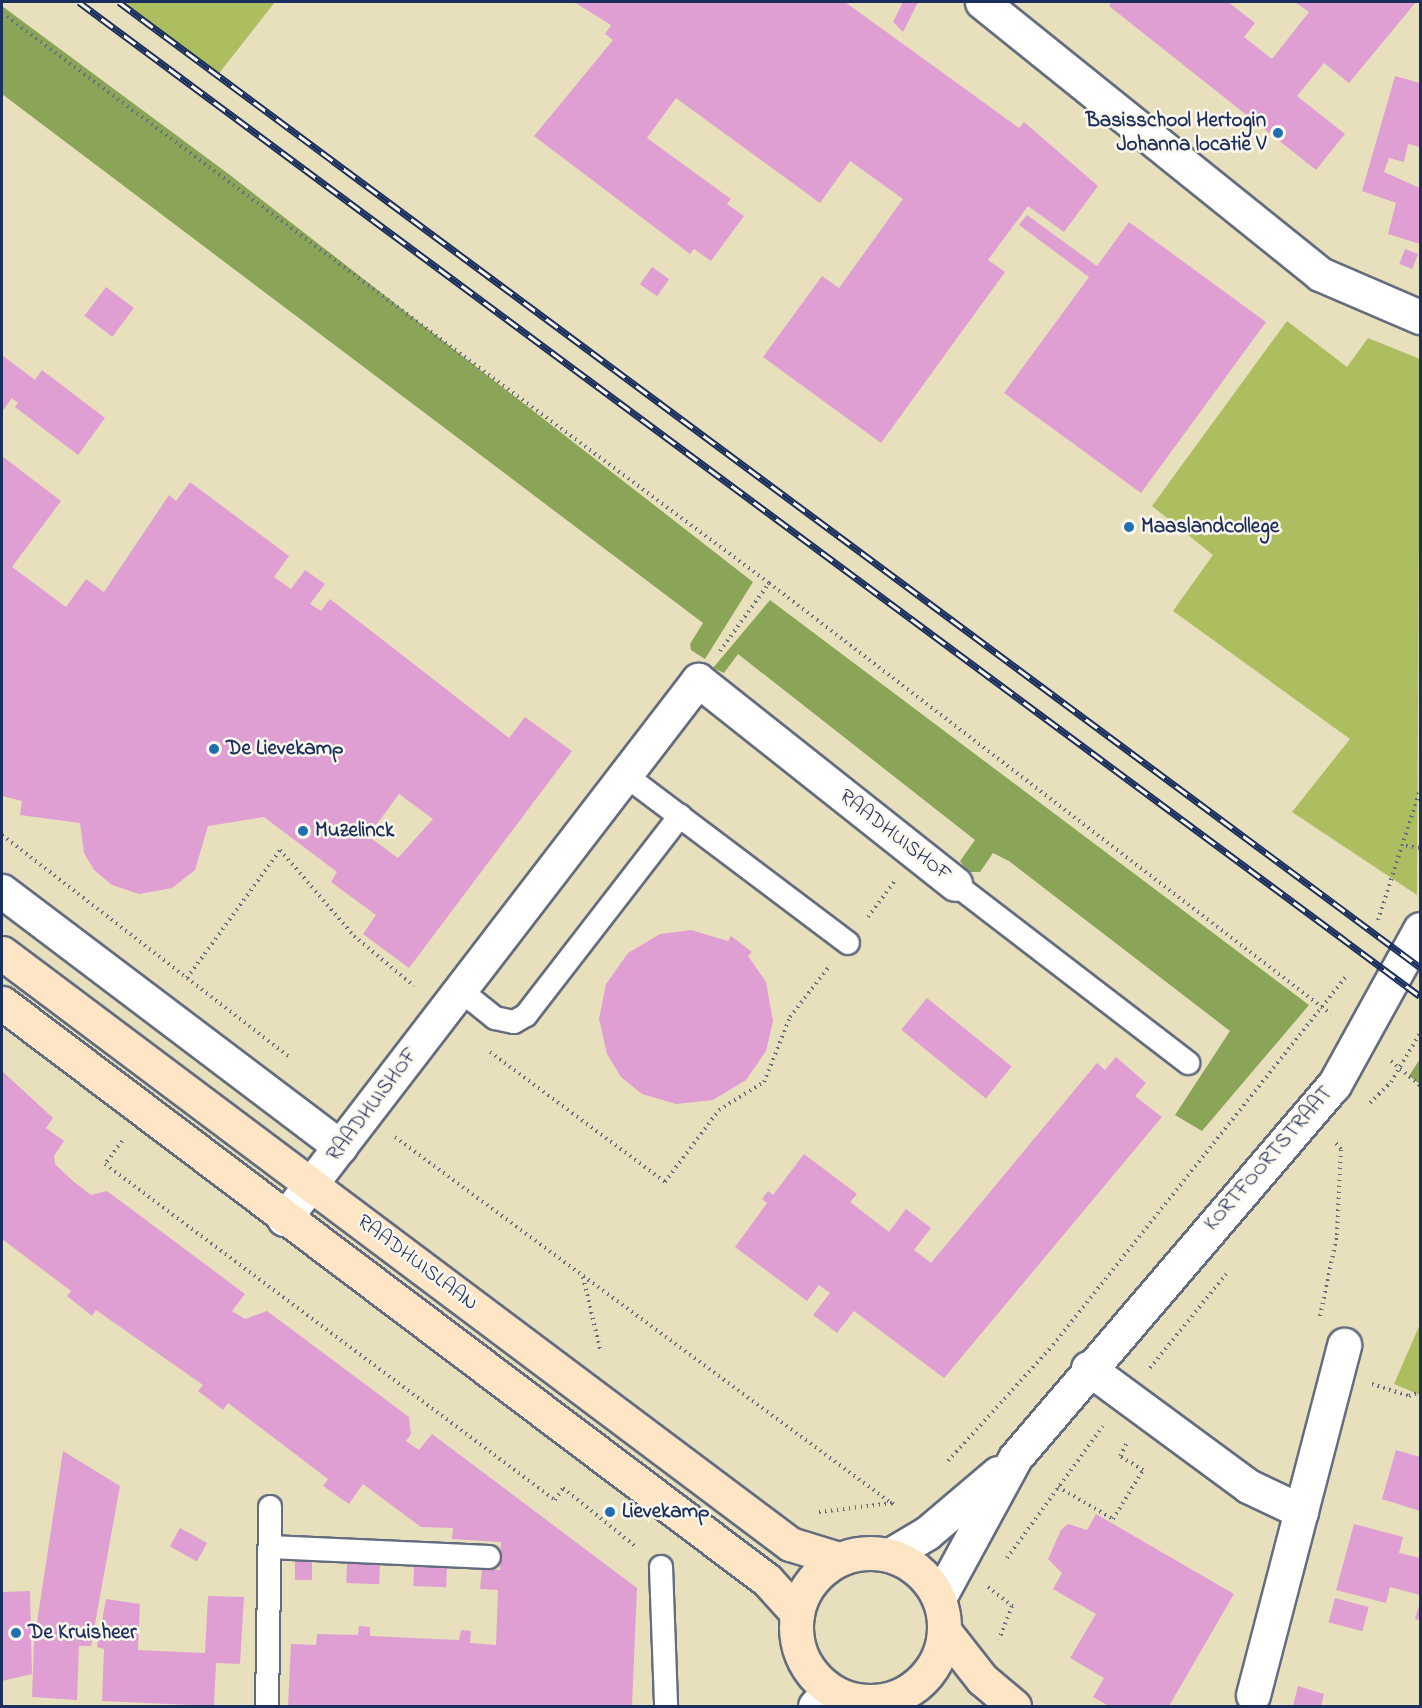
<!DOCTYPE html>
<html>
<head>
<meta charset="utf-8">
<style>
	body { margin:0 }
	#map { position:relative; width:1422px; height:1708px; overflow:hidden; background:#e8e0bc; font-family:"Indie Flower",sans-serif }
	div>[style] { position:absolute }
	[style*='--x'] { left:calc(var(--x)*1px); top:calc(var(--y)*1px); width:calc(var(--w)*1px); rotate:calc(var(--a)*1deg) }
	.green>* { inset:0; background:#adbe61 }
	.forest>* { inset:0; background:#8aa557 }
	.building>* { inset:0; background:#df9fd3; transform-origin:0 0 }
	.path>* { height:4px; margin-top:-2px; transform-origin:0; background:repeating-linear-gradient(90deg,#636d7f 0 1.5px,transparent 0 6px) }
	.roads { filter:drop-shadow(2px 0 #636d7f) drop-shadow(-2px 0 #636d7f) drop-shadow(0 2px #636d7f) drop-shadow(0 -2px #636d7f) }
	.lane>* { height:22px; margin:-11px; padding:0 11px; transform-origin:11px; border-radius:11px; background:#fff }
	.street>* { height:33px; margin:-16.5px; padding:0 16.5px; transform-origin:16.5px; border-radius:16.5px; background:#fff }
	.secondary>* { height:33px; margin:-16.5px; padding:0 16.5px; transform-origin:16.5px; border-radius:16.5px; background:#fde5c5 }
	.secondary>.ring { margin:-16.5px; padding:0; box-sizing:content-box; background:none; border:33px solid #fde5c5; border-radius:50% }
	.rail>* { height:7px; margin-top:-3.5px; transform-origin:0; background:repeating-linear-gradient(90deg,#fbf7ec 0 14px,#1b2f5e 0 28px); box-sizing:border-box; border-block:2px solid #1b2f5e }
	.dots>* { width:16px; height:16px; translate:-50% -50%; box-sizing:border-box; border:3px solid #fbf7ec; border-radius:50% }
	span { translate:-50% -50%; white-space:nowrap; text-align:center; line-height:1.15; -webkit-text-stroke:5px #fbf7ec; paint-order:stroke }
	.poi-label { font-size:21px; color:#1b2f5e; font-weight:700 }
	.right { translate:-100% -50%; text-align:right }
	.left { translate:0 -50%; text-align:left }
	.street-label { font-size:21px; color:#1b2f5e }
	.frame { position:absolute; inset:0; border:3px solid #1b2f5e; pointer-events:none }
</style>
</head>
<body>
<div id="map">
	<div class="green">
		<div style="clip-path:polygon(118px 2px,275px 2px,217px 76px)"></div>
		<div style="clip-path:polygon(1287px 321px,1347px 367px,1368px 338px,1420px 359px,1417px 895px,1292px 812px,1350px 739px,1173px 611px,1213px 555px,1152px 506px)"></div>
		<div style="clip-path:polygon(1420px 1324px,1420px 1395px,1394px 1384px)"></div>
	</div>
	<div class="forest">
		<div style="clip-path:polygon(2px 6px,230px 175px,753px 582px,705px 659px,691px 650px,690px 644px,703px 623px,2px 94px)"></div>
		<div style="clip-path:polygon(770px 600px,1309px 1005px,1202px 1131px,1175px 1115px,1230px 1031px,1009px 861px,993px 853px,980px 872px,968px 872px,960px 861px,975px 840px,738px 654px,724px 673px,713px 668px)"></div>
		<div style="clip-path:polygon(1420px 1059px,1420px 1084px,1409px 1076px)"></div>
	</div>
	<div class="building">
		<div style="clip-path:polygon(574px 2px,845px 2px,1019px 128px,1024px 122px,1098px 186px,1064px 232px,1028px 206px,988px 260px,1005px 272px,881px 443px,763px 357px,822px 276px,839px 288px,903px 199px,850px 161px,820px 203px,676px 98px,647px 138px,731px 199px,727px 204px,744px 216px,711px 261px,694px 249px,690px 254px,534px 136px,613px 40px,605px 34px,611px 25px)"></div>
		<div style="clip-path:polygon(903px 2px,918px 2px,903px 32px,893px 22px)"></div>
		<div style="clip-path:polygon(1112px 2px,1228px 2px,1255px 23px,1244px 37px,1272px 59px,1309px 12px,1295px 2px,1416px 2px,1349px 83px,1324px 63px,1297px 96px,1345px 134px,1316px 170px,1109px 6px)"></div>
		<div style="clip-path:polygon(1395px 76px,1420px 83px,1420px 147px,1408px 144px,1404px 162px,1389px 158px,1384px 172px,1420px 188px,1420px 244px,1388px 234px,1396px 203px,1362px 191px)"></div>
		<div style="clip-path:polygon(1027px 215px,1097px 266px,1129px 222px,1266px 322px,1141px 493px,1004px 393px,1089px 277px,1019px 225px)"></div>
		<div style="left:1405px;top:249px;width:14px;height:16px;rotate:21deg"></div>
		<div style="left:652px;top:267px;width:21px;height:21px;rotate:35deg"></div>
		<div style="left:106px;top:287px;width:35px;height:36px;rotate:37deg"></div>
		<div style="clip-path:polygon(2px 355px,35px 380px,42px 370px,105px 418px,78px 455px,15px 407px,18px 403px,12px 398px,2px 412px)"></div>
		<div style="clip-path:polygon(evenodd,2px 456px,61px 501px,12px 567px,66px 607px,86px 579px,104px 592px,169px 495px,176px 501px,190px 482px,289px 556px,274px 577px,291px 589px,305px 570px,325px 584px,310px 604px,321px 611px,330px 599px,509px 738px,525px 717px,572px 751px,409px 968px,363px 934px,376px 915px,331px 882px,337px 872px,264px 817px,208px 826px,195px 870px,172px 888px,139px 894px,112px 885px,94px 870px,84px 853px,80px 823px,20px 815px,22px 801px,2px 796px,2px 456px,399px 794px,433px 819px,398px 858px,368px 836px,399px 794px)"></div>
		<div style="clip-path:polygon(691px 930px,728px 941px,731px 936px,752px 952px,748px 956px,766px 982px,773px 1021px,766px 1051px,746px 1080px,713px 1100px,676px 1104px,642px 1094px,621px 1077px,607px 1054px,599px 1019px,606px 984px,628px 953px,660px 934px)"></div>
		<div style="left:927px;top:998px;width:109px;height:41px;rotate:39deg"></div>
		<div style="clip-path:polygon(1116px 1057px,1146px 1083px,1135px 1096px,1162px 1117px,944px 1378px,854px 1311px,837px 1333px,813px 1315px,830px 1293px,819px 1285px,807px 1301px,735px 1247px,767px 1203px,762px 1199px,768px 1191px,773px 1195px,804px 1154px,857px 1194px,850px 1202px,889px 1232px,906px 1209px,931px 1228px,914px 1250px,931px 1263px,1097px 1063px,1105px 1070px)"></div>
		<div style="clip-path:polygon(2px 1071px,53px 1118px,46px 1128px,64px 1141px,54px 1156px,55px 1164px,74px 1182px,91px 1195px,107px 1191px,245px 1294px,232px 1311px,245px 1319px,267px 1311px,409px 1417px,411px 1434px,406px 1441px,419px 1450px,432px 1434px,637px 1588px,632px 1706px,288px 1706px,291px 1644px,316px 1645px,317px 1634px,358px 1635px,359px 1626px,370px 1627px,370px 1636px,459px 1640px,461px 1630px,471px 1631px,470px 1643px,496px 1645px,498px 1590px,480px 1589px,482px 1569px,500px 1570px,501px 1542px,452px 1539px,453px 1528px,421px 1527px,363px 1484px,349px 1504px,323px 1486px,328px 1479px,228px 1403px,223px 1410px,198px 1391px,203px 1385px,96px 1310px,92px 1316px,67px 1296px,71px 1291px,2px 1239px)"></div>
		<div style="clip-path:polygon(1396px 1450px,1420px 1457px,1420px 1511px,1382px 1499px)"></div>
		<div style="clip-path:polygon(63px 1451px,120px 1486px,91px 1646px,79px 1646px,77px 1700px,32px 1697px,34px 1642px)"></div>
		<div style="clip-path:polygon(1096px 1514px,1234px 1594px,1169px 1706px,1109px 1706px,1093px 1697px,1104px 1678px,1070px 1658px,1096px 1614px,1053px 1589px,1062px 1573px,1048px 1559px,1061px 1530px,1068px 1524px,1087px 1530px)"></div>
		<div style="clip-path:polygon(1354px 1524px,1403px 1537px,1399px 1553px,1420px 1558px,1420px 1595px,1390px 1587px,1386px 1603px,1336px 1590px)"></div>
		<div style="left:180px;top:1528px;width:31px;height:21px;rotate:29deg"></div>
		<div style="left:295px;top:1561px;width:17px;height:19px"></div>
		<div style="left:347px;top:1563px;width:33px;height:20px;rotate:2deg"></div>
		<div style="left:414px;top:1566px;width:33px;height:20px;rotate:2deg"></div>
		<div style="clip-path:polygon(30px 1591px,32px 1674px,2px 1681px,2px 1592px)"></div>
		<div style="clip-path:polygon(208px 1596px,244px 1597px,240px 1664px,216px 1663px,214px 1706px,102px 1701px,104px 1649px,97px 1647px,106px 1599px,140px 1604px,138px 1650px,205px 1653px)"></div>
		<div style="left:1335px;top:1598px;width:35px;height:25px;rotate:15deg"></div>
		<div style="clip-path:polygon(1420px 1602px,1420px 1620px,1415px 1619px)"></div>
		<div style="clip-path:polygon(1298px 1686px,1324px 1694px,1321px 1706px,1293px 1706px)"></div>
	</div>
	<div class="path">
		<div style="--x:2;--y:13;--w:956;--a:36.62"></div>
		<div style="--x:769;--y:583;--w:708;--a:37.48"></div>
		<div style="--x:720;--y:651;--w:84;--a:-54.2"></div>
		<div style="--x:2;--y:835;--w:365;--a:37.7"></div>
		<div style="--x:1406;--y:846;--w:14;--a:8"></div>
		<div style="--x:868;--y:917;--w:44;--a:-53.4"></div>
		<div style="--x:1378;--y:920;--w:137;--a:-72.1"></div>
		<div style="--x:187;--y:978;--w:158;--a:-54"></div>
		<div style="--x:280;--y:850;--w:113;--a:49.3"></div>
		<div style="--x:354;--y:936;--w:78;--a:39.8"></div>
		<div style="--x:490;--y:1052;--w:218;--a:36.6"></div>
		<div style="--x:665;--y:1182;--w:90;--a:-53.1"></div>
		<div style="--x:719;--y:1110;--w:53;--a:-31.9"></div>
		<div style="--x:764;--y:1082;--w:70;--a:-68.2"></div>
		<div style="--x:790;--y:1017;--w:62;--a:-52.2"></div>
		<div style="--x:1391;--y:1061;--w:38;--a:40"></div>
		<div style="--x:1370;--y:1103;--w:30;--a:-45"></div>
		<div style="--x:1391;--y:1082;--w:57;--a:-59.4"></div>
		<div style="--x:395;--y:1137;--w:616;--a:36.42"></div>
		<div style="--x:122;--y:1141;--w:29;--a:126"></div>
		<div style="--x:105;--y:1164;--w:562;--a:36.75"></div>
		<div style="--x:555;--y:1500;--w:14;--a:-56"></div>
		<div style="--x:563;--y:1488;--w:94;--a:38.9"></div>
		<div style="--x:583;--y:1277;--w:74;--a:76.7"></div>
		<div style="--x:1320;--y:1316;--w:83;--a:-78.1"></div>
		<div style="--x:1337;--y:1235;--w:86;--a:-87.3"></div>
		<div style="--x:1341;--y:1149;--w:9;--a:-131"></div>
		<div style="--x:1150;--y:1368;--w:121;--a:-51"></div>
		<div style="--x:1372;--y:1384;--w:39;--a:18"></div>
		<div style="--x:1409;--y:1396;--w:12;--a:-20"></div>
		<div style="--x:948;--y:1461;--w:156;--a:-47.8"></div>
		<div style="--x:1053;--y:1345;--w:472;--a:-51.5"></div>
		<div style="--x:1058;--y:1487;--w:64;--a:30.2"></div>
		<div style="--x:1113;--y:1519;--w:57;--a:-58.5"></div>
		<div style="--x:1143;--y:1470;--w:27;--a:-149"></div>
		<div style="--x:1120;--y:1456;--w:15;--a:-62"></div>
		<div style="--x:819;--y:1512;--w:74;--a:-7"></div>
		<div style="--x:892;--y:1503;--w:6;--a:45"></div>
		<div style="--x:1007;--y:1558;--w:163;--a:-54"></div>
		<div style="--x:988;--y:1587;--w:31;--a:38"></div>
		<div style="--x:1012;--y:1606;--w:36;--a:111"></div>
	</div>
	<div class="roads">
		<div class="lane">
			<div style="--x:625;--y:775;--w:279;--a:37"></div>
			<div style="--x:955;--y:884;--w:294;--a:37.5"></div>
			<div style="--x:460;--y:990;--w:45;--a:38.7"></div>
			<div style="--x:495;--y:1018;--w:19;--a:12"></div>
			<div style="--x:514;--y:1022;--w:14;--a:-30"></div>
			<div style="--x:526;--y:1015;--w:252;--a:-52.3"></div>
			<div style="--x:270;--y:1547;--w:219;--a:2.6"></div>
			<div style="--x:661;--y:1567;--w:139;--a:87.9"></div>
			<div style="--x:267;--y:1706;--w:199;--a:-89.1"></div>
		</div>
		<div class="street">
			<div style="--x:982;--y:2;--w:434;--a:38.8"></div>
			<div style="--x:1320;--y:274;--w:109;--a:23.3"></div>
			<div style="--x:2;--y:891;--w:424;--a:37.1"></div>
			<div style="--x:284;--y:1219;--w:680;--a:-52.47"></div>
			<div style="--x:698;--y:680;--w:328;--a:38.4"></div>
			<div style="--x:1088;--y:1368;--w:199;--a:36.4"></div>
			<div style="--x:1248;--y:1486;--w:59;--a:25.3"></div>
			<div style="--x:890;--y:1555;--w:43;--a:-30.7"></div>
			<div style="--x:927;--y:1533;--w:93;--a:-40.2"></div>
			<div style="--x:939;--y:1598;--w:159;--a:-61.5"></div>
			<div style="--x:1015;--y:1458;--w:491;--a:-49.5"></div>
			<div style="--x:1334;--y:1085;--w:178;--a:-61.1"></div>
			<div style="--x:1253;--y:1695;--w:362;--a:-75.4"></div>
			<div style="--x:815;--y:1706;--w:21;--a:-47"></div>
		</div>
		<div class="secondary">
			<div style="--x:2;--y:953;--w:985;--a:36.87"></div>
			<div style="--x:790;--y:1544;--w:51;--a:17"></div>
			<div style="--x:2;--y:1003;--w:958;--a:37.03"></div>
			<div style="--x:767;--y:1580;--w:45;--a:47.7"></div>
			<div class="ring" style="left:796px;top:1553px;width:115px;height:115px"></div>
			<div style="--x:945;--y:1632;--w:60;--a:51.8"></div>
			<div style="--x:982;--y:1679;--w:42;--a:40.2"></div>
		</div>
	</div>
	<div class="rail">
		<div style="--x:79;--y:2;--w:1669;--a:36.55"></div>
		<div style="--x:119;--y:2;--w:1620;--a:36.57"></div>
	</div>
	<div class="dots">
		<div style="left:1278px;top:133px;background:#1f6fb2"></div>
		<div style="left:1129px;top:527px;background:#1f6fb2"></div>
		<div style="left:214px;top:749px;background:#1f6fb2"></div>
		<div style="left:303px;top:831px;background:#1f6fb2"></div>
		<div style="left:610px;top:1512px;background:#1f6fb2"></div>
		<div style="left:16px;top:1633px;background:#1f6fb2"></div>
	</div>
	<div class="poi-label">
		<span class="right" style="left:1266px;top:133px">Basisschool Hertogin<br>Johanna locatie V</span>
		<span class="left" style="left:1141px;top:527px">Maaslandcollege</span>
		<span class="left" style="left:226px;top:749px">De Lievekamp</span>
		<span class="left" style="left:315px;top:831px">Muzelinck</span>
		<span class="left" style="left:622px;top:1512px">Lievekamp</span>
		<span class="left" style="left:28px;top:1633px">De Kruisheer</span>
	</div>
	<div class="street-label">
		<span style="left:895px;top:836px;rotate:38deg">RAADHUISHOF</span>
		<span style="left:373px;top:1105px;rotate:-53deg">RAADHUISHOF</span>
		<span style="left:1269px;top:1159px;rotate:-49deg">KORTFOORTSTRAAT</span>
		<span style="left:417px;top:1263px;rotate:37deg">RAADHUISLAAN</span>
	</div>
	<div class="frame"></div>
</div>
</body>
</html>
